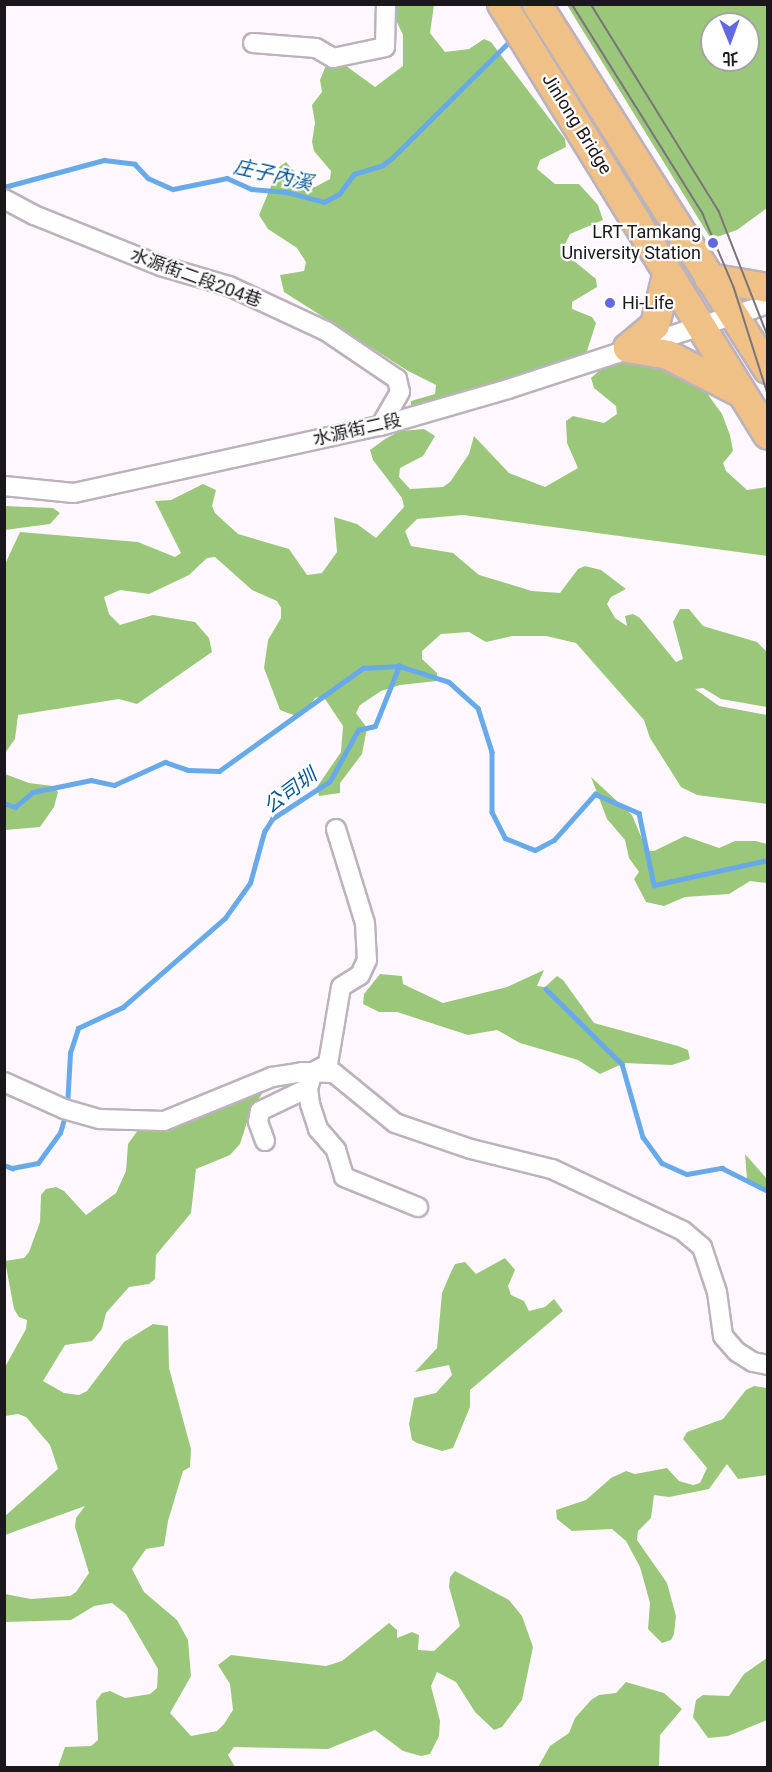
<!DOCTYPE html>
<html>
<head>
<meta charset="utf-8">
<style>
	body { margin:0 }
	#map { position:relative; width:772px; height:1772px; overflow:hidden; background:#fef8fe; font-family:Roboto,"Noto Sans TC",sans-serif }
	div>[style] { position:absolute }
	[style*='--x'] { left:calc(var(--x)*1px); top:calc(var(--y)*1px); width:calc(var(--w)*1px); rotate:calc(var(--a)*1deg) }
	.forest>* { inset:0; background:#9bc77a }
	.stream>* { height:4.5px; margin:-2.25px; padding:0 2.25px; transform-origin:2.25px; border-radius:2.25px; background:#68aae9 }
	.roads { filter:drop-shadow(2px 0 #bcb2bc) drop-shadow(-2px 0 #bcb2bc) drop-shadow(0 2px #bcb2bc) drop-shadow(0 -2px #bcb2bc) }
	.minor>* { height:18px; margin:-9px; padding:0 9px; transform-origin:9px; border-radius:9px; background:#fff }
	.primary>* { height:28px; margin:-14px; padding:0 14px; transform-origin:14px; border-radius:14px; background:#f0c186 }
	.tram>* { height:1.5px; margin:-0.75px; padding:0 0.75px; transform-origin:0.75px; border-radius:0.75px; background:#7a767a }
	.dots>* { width:16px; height:16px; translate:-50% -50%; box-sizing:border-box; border:3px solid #fff; border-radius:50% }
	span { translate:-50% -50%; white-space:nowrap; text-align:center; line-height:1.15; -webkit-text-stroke:4.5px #fff; paint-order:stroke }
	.street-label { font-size:18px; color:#1b181b }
	.poi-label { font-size:18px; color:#1b181b }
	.right { translate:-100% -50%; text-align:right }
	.left { translate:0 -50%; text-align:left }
	.water-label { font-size:20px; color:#09568f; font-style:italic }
	.frame { position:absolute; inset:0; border:6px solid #1b181b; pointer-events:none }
	.north { position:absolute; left:700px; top:12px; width:60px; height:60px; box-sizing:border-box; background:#fff; border:2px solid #a4a3a4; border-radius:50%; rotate:179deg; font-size:16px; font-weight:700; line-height:24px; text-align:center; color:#1b181b }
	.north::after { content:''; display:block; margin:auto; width:21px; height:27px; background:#6069e1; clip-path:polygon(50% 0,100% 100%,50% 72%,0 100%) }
</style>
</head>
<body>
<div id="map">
	<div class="forest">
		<div style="clip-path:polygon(389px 5px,434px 5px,430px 33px,445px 52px,469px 49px,484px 39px,491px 42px,565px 139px,566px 147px,540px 160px,537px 169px,555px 184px,579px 184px,598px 205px,603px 220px,570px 234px,562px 251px,596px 279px,597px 287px,572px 302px,572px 309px,592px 317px,596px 323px,587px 351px,573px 361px,411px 410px,411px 401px,435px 394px,436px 385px,408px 371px,284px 292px,280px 275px,304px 271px,306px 262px,297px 248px,268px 229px,259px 215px,279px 167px,286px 162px,307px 186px,315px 187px,330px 179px,331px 171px,314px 151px,312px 142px,315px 123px,312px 105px,322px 92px,320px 80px,327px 63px,342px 63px,375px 87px,403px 66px,403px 35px)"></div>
		<div style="clip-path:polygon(evenodd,567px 5px,767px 5px,767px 208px,737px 230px,711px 239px,567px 5px,712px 24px,748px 24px,748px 60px,712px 60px,712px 24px)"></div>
		<div style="clip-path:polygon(616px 356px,691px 371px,722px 414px,730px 435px,733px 451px,723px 463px,726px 471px,747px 490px,767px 487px,767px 556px,463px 515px,417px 519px,405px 531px,411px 546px,453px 553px,479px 575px,532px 591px,560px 593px,578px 569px,585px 566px,601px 570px,626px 589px,611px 597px,607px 604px,615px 618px,627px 626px,625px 616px,633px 614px,640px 618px,676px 662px,683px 659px,673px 622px,680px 609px,689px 609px,703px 626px,757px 642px,767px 652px,767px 707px,721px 699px,703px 688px,695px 689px,719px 706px,767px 715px,767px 804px,697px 795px,681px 787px,650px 738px,644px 720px,576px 643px,546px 636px,512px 636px,486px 642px,469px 632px,441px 634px,422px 651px,422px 659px,437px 673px,437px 681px,400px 685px,381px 691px,360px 705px,356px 713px,367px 728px,362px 754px,340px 783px,340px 793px,319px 796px,317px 787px,341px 752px,343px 726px,323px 696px,315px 698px,305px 712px,296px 716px,280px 710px,264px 668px,268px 640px,281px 618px,281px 608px,277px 601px,252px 590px,215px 557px,207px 558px,189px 575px,149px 594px,120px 590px,104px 597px,109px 614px,120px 625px,153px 615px,195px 622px,209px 638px,212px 652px,137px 704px,119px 699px,18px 715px,15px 739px,5px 753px,5px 564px,20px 532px,138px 542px,175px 557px,181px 553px,155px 501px,171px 500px,203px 484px,216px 490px,212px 506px,215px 513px,238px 534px,289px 549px,307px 575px,322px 573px,337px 552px,334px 517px,357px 524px,376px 538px,404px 507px,402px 498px,373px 460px,370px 450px,385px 439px,400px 431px,424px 429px,435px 436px,423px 456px,400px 468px,399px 477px,410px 489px,443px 487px,450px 482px,469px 454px,474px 436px,509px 473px,545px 487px,578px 468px,567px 443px,566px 421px,573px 416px,604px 423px,617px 414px,616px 406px,594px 388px,591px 378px)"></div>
		<div style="clip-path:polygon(4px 506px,53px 508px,60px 513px,50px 524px,5px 530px)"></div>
		<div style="clip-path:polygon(5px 774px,29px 783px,53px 786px,58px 792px,54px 807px,40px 827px,5px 830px)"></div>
		<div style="clip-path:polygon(591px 777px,632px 815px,647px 851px,654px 851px,685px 836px,719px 848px,735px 841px,756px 841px,767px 844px,767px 883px,750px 881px,729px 894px,685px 897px,664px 906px,646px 902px,634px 879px,639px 872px,629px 858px,625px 840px,607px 819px)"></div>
		<div style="clip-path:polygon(544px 970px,537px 986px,545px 987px,557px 976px,563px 980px,594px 1023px,678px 1046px,688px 1050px,690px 1059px,672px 1065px,624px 1063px,600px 1074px,578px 1060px,520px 1043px,497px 1030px,468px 1035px,397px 1012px,379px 1012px,363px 1004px,364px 994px,380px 974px,402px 976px,403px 984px,443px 1003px,507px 987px)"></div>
		<div style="clip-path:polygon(266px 1088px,251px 1110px,240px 1144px,230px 1155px,196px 1169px,191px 1213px,156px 1255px,155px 1279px,149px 1284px,129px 1287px,106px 1313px,102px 1329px,92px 1341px,65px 1345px,43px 1381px,64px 1393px,79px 1395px,87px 1391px,124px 1342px,153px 1324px,168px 1326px,169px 1368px,191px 1449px,190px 1467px,183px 1471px,168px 1521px,164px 1546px,146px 1549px,132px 1569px,144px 1592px,177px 1620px,188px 1640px,191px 1676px,170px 1713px,191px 1736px,217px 1731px,224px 1724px,233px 1710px,230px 1684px,218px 1665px,231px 1655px,326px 1666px,342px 1661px,389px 1623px,397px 1630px,397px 1638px,412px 1632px,419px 1635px,418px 1650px,434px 1651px,460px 1626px,449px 1587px,450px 1577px,455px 1571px,509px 1600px,522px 1616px,533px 1647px,522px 1700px,502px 1727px,494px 1730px,475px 1712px,456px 1682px,437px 1672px,431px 1686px,440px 1721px,439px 1736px,430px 1754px,421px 1756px,403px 1751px,375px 1730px,328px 1749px,234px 1747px,228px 1755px,235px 1767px,58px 1767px,65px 1747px,91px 1746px,98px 1740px,96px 1701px,102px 1693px,110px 1691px,125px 1698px,150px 1694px,157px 1688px,158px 1669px,126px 1614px,112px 1603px,94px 1606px,71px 1620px,5px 1622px,5px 1594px,31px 1599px,70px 1596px,76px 1592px,89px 1573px,75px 1527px,76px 1518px,85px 1506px,5px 1535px,5px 1516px,58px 1469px,50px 1445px,26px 1417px,18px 1414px,5px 1416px,5px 1367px,26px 1329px,27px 1320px,19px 1317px,14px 1309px,5px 1261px,24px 1258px,29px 1252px,40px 1222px,41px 1195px,46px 1189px,56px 1187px,64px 1191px,86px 1215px,116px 1193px,126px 1171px,128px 1144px,138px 1130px)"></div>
		<div style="clip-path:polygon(745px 1154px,767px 1179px,767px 1193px,747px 1179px)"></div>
		<div style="clip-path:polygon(505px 1258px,515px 1270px,508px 1286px,511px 1295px,524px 1301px,529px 1311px,545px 1307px,554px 1299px,563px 1311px,470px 1390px,470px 1407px,453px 1448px,442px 1451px,417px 1443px,412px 1440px,409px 1424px,414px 1398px,436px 1393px,452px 1375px,449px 1365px,415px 1372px,437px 1348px,442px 1293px,451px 1272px,455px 1264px,465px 1262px,476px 1274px)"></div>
		<div style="clip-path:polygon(754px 1386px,767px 1388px,767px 1475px,738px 1479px,727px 1464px,709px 1489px,669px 1497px,654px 1495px,651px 1518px,638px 1531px,637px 1540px,667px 1583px,676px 1616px,674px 1634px,671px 1640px,662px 1643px,648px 1629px,650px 1603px,640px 1567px,626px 1541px,612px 1529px,572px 1531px,557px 1519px,556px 1510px,586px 1500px,611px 1478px,626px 1471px,635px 1474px,667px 1468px,679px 1481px,693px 1485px,700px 1483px,707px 1468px,683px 1439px,687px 1432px,723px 1419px,746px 1390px)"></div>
		<div style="clip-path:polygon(767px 1658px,767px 1720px,728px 1736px,708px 1738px,693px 1717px,696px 1700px,703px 1695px,729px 1696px,744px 1674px)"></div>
		<div style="clip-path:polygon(626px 1682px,664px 1693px,682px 1709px,660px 1735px,659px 1767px,538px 1767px,550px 1746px,569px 1733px,575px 1718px,591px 1700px,599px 1695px,616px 1693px)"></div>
	</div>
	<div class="stream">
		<div style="--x:4;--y:187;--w:104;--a:-15.1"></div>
		<div style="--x:104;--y:160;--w:31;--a:7"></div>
		<div style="--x:135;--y:164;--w:19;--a:47"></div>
		<div style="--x:148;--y:178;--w:27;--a:24"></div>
		<div style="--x:173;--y:189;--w:55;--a:-11.5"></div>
		<div style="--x:227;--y:178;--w:27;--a:24"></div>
		<div style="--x:252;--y:189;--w:35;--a:5"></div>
		<div style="--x:287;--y:192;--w:38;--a:15"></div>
		<div style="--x:324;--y:202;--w:17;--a:-28"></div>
		<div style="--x:339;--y:194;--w:25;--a:-53"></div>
		<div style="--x:354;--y:174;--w:30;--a:-17"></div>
		<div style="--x:383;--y:165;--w:13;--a:-39"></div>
		<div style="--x:393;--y:157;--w:169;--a:-44.8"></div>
		<div style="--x:4;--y:803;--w:12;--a:20"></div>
		<div style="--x:15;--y:807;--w:23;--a:-40"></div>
		<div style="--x:33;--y:792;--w:59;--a:-11.7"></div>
		<div style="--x:91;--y:780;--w:24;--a:12"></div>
		<div style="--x:114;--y:785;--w:56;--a:-24.3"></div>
		<div style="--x:165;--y:762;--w:24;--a:19"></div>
		<div style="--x:188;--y:770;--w:31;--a:2"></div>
		<div style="--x:219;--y:771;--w:177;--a:-35.6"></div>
		<div style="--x:363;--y:668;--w:36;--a:-3"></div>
		<div style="--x:546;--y:989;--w:107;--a:44.6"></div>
		<div style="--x:622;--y:1064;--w:76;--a:74"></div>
		<div style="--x:643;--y:1137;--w:32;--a:54"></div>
		<div style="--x:662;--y:1163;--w:27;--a:24"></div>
		<div style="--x:687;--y:1174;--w:36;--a:-10"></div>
		<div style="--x:722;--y:1168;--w:51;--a:26.6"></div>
		<div style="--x:67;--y:1107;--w:54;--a:-86.8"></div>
		<div style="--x:70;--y:1053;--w:26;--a:-72"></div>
		<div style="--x:78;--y:1028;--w:50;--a:-25"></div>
		<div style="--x:123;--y:1007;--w:135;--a:-41.1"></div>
		<div style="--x:225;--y:918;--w:43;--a:-54.5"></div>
		<div style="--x:250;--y:883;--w:53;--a:-74.6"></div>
		<div style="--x:264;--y:832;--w:15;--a:-58"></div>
		<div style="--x:272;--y:819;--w:69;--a:-33.2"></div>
		<div style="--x:330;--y:781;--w:58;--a:-61.2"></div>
		<div style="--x:358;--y:730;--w:17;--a:-13"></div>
		<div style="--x:375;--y:726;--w:65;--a:-68.2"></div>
		<div style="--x:399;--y:666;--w:52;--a:17.7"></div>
		<div style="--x:449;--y:682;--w:39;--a:42"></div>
		<div style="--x:478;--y:708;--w:46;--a:72.3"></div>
		<div style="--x:492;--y:752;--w:60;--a:90"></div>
		<div style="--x:492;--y:812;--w:29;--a:63"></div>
		<div style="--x:505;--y:838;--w:32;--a:22"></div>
		<div style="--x:535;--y:850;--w:21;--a:-28"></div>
		<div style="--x:554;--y:840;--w:62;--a:-48.3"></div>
		<div style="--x:595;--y:794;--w:48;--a:23.4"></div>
		<div style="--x:639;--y:813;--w:74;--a:78.2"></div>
		<div style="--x:654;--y:885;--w:117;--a:-12.4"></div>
		<div style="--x:4;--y:1165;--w:9;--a:21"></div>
		<div style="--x:12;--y:1168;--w:26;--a:-11"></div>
		<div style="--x:38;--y:1163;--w:37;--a:-54"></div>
		<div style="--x:60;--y:1133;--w:19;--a:-74"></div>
	</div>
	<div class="roads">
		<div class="minor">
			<div style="--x:253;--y:43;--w:63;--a:4.5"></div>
			<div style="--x:316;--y:48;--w:20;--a:30"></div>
			<div style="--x:333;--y:58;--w:53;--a:-11.9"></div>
			<div style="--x:385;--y:47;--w:43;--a:-88.7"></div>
			<div style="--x:4;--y:199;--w:34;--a:28"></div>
			<div style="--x:34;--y:215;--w:137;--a:21.9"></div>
			<div style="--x:161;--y:266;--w:71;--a:16.4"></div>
			<div style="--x:229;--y:286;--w:107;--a:24.9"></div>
			<div style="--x:326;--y:331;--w:86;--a:34.1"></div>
			<div style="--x:397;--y:379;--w:13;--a:77"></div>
			<div style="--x:400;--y:392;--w:39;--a:120"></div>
			<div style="--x:4;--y:486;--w:70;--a:5.7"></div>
			<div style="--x:74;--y:493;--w:313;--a:-12.4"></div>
			<div style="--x:380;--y:426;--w:133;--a:-16.1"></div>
			<div style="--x:508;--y:389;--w:274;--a:-18.1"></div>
			<div style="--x:336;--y:829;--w:98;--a:72.9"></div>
			<div style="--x:365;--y:923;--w:37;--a:87"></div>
			<div style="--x:367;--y:960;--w:17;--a:115"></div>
			<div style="--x:360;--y:975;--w:22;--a:148"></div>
			<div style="--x:341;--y:987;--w:78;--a:99.6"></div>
			<div style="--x:328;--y:1064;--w:17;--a:152"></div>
			<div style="--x:313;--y:1072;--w:17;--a:107"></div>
			<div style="--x:308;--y:1088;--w:16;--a:83"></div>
			<div style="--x:310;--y:1104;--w:26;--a:72"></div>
			<div style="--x:318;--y:1129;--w:28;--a:49"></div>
			<div style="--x:336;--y:1150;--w:28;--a:73"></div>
			<div style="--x:344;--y:1177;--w:80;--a:22.1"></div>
			<div style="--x:4;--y:1082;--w:66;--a:24.2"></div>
			<div style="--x:64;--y:1109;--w:37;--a:16"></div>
			<div style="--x:100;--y:1119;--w:64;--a:1.8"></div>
			<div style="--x:164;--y:1121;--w:117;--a:-22.2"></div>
			<div style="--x:272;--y:1077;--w:30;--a:-9"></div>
			<div style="--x:302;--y:1072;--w:32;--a:2"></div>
			<div style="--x:334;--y:1073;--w:79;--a:39.3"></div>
			<div style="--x:395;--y:1123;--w:80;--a:18.9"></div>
			<div style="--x:471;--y:1149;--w:83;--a:13.9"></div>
			<div style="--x:552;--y:1169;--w:145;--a:25.3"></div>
			<div style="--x:683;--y:1231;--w:25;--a:40"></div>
			<div style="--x:702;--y:1247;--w:47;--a:71.6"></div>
			<div style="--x:717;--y:1292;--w:44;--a:82.2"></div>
			<div style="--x:723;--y:1336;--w:21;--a:49"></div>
			<div style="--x:737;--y:1352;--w:19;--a:32"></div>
			<div style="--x:753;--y:1362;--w:15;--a:11"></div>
			<div style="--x:265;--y:1141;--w:20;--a:-110"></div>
			<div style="--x:258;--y:1122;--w:11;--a:-80"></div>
			<div style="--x:260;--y:1111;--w:53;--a:-25.6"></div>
		</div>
		<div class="primary">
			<div style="--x:502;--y:4;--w:506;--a:58.32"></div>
			<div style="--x:537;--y:4;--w:432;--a:57.7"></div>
			<div style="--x:709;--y:278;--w:60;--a:9.6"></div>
			<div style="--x:628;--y:348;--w:41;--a:9.9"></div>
			<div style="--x:668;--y:355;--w:80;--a:27.5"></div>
			<div style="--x:628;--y:348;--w:35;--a:-40"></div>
			<div style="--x:655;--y:325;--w:51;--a:-76.5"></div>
		</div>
	</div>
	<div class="tram">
		<div style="--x:572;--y:4;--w:248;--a:58"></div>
		<div style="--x:703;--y:214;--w:79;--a:67"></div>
		<div style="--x:734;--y:287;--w:112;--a:72.4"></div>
		<div style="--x:591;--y:4;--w:243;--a:58.3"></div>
		<div style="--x:719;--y:211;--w:134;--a:68.6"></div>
	</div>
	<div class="dots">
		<div style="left:713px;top:243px;background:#6069e1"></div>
		<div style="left:610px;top:303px;background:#6069e1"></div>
	</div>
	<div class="street-label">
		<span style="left:577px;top:124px;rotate:58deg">Jinlong Bridge</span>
		<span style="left:196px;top:278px;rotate:20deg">水源街二段204巷</span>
		<span style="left:357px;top:430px;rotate:-13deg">水源街二段</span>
	</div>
	<div class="poi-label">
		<span class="right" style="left:701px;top:243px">LRT Tamkang<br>University Station</span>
		<span class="left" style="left:622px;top:303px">Hi-Life</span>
	</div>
	<div class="water-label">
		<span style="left:273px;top:175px;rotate:13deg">庄子內溪</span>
		<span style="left:290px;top:791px;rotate:-37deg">公司圳</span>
	</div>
	<div class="frame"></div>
	<div class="north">北</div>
</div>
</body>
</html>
